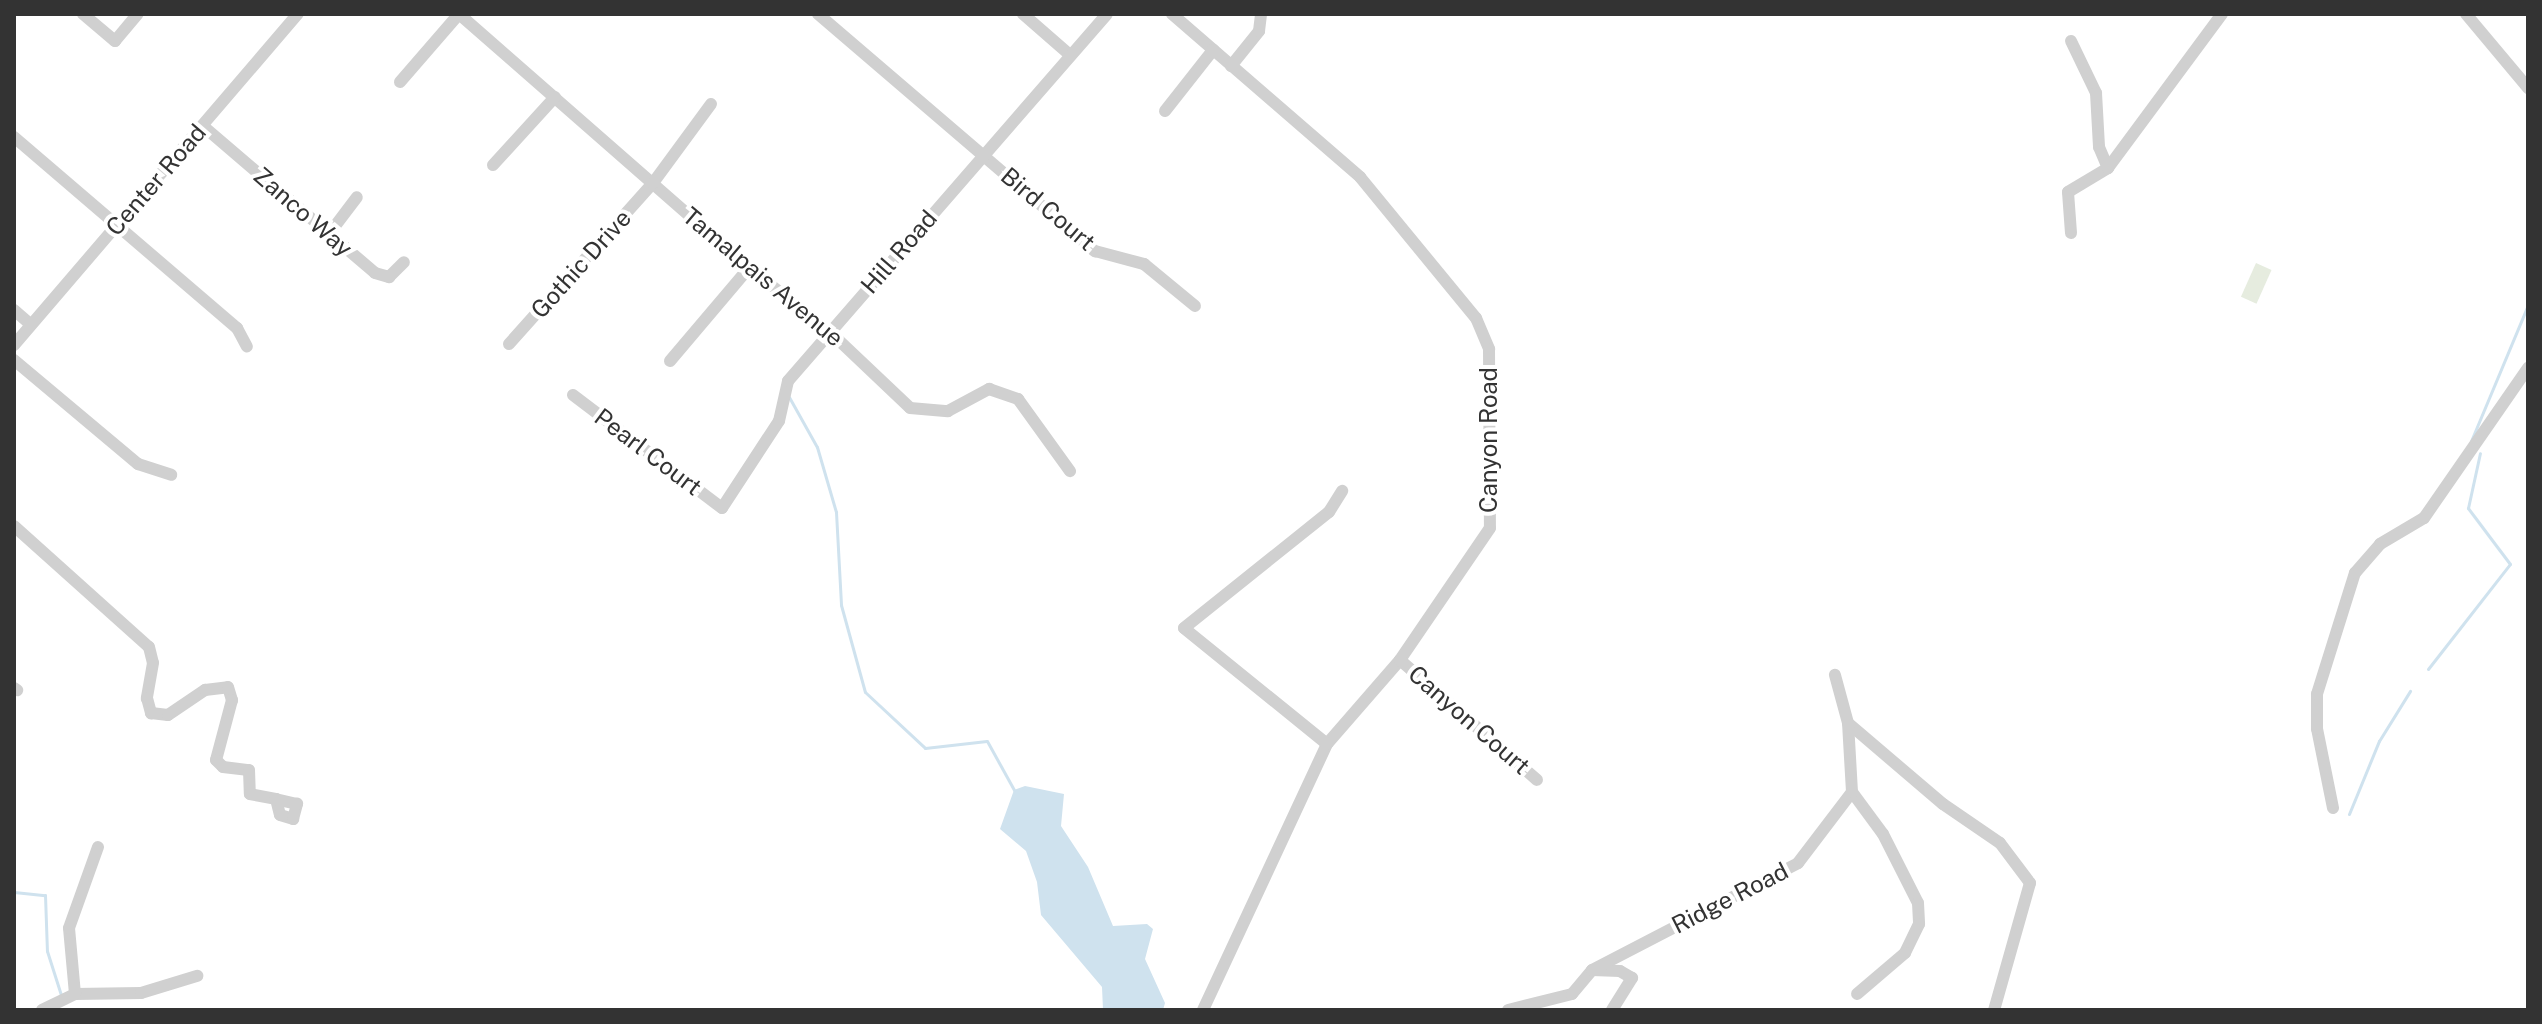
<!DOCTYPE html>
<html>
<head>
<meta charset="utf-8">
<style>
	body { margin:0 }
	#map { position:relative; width:2542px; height:1024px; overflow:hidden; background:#fff; font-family:"Public Sans",sans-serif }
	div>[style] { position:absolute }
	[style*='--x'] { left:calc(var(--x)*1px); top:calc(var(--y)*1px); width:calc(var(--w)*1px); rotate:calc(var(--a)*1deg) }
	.green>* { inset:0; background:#e6ecdf; transform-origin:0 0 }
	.water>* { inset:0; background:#cfe2ee }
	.stream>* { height:3px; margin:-1.5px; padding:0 1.5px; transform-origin:1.5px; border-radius:1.5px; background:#cfe2ee }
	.minor>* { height:12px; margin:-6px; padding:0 6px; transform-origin:6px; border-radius:6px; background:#d0d0d0 }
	span { translate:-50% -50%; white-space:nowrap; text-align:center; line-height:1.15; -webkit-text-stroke:8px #fff; paint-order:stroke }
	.street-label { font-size:24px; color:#333 }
	.frame { position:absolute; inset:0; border:16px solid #333; pointer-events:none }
</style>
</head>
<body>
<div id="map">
	<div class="green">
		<div style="left:2256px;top:263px;width:17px;height:37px;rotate:24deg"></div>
	</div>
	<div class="water">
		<div style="clip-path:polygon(1025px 786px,1064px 794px,1061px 826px,1088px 867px,1113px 926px,1147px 924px,1153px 929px,1145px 959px,1165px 1003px,1163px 1010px,1103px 1010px,1102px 987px,1041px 915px,1037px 882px,1026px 851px,1000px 829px,1014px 790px)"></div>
	</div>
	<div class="stream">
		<div style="--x:789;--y:397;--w:57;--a:60.8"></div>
		<div style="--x:817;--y:447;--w:68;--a:73.7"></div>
		<div style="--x:836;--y:512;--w:93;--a:86.9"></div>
		<div style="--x:841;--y:605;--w:90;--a:74.6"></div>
		<div style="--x:865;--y:692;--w:82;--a:43"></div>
		<div style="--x:925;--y:748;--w:62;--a:-6.4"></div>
		<div style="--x:987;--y:741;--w:56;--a:61.1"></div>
		<div style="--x:2471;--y:441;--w:147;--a:-67.3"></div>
		<div style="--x:2428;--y:669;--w:133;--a:-52"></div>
		<div style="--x:2510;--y:564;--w:70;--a:-126.9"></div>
		<div style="--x:2468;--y:508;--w:56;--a:-77.7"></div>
		<div style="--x:2349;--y:814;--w:79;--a:-67.7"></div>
		<div style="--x:2379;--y:741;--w:59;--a:-58.2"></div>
		<div style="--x:14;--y:892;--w:31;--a:6"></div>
		<div style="--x:45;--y:895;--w:56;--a:88"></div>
		<div style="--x:47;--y:951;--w:49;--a:72.3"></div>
	</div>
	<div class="minor">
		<div style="--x:83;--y:14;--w:42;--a:40.2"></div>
		<div style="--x:115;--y:41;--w:35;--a:-50"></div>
		<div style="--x:818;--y:14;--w:365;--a:40.6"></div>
		<div style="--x:1095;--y:251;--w:51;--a:14.9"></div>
		<div style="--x:1144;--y:264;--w:66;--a:39.5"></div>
		<div style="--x:1023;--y:14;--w:62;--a:41.1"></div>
		<div style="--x:1172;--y:14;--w:249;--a:40.9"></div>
		<div style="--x:1360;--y:177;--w:183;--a:50.6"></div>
		<div style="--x:1476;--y:318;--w:34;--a:67"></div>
		<div style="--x:1489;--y:349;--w:179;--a:89.7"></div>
		<div style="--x:1490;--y:528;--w:160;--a:124.3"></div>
		<div style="--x:1400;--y:660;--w:111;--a:131"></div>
		<div style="--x:1327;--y:744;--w:293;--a:115"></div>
		<div style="--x:2466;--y:14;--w:97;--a:50"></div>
		<div style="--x:2071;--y:41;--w:58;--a:64.3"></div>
		<div style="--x:2096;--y:93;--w:54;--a:86.8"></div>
		<div style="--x:2099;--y:147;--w:23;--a:67"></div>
		<div style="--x:1231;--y:66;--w:45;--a:-51.3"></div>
		<div style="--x:1259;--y:31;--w:17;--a:-83"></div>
		<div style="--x:400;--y:82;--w:90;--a:-49.1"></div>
		<div style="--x:459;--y:14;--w:386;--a:41.2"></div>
		<div style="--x:749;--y:268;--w:103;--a:38.3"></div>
		<div style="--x:830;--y:332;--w:110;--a:43.5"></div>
		<div style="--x:910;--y:408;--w:38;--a:5"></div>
		<div style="--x:948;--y:411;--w:47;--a:-28.2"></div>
		<div style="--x:989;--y:389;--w:31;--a:19"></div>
		<div style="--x:1018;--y:399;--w:89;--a:54.2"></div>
		<div style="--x:1165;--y:111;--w:78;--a:-51.8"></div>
		<div style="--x:203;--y:126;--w:226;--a:40.5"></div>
		<div style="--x:375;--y:273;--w:15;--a:16"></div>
		<div style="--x:389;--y:277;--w:21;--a:-45"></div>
		<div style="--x:14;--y:137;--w:294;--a:40.6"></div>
		<div style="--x:237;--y:328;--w:21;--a:62"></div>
		<div style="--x:493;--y:165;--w:92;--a:-47.6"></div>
		<div style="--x:2071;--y:233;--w:41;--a:-94.2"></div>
		<div style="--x:2068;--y:192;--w:47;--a:-31"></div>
		<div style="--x:2108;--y:168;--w:192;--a:-53.5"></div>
		<div style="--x:329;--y:234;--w:46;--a:-52.9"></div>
		<div style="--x:14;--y:310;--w:21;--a:41"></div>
		<div style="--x:509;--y:344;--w:216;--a:-48.2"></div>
		<div style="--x:653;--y:183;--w:98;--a:-53.7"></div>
		<div style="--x:14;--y:345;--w:436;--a:-49.4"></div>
		<div style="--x:14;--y:360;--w:162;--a:40"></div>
		<div style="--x:138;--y:464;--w:35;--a:18"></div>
		<div style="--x:670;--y:361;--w:122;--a:-49.7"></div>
		<div style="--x:573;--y:395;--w:187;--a:37.2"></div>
		<div style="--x:722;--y:508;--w:104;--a:-56.8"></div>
		<div style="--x:779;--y:421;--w:41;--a:-77.3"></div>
		<div style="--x:788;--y:381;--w:486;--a:-49"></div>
		<div style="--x:14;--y:526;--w:181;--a:41.9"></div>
		<div style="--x:149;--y:647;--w:16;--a:76"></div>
		<div style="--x:153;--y:663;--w:36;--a:100"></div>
		<div style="--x:147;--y:698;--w:16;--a:75"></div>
		<div style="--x:151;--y:713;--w:17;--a:7"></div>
		<div style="--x:168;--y:715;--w:45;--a:-34"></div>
		<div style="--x:205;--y:690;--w:23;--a:-7"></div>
		<div style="--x:228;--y:687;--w:14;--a:73"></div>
		<div style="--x:232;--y:700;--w:62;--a:104.9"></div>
		<div style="--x:216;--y:760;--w:10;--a:45"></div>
		<div style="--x:223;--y:767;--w:26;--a:7"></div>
		<div style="--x:249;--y:770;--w:24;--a:88"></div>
		<div style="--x:250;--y:794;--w:26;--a:11"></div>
		<div style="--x:276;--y:799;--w:16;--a:76"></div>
		<div style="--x:280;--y:815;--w:14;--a:17"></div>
		<div style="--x:293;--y:819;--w:16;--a:-75"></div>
		<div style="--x:297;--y:804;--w:22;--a:-167"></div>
		<div style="--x:1400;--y:660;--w:182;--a:41.2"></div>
		<div style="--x:14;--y:688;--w:4;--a:34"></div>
		<div style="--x:1848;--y:723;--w:125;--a:40.5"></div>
		<div style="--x:1943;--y:804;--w:69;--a:34.4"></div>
		<div style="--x:2000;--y:843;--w:50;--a:53.1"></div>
		<div style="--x:2030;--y:883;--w:132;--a:105.8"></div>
		<div style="--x:1327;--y:744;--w:184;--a:-141"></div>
		<div style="--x:1184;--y:628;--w:186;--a:-38.7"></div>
		<div style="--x:1329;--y:512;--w:25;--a:-58"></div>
		<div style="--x:1852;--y:792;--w:52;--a:53.6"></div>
		<div style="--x:1883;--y:834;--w:77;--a:63.1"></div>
		<div style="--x:1918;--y:903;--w:21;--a:87"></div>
		<div style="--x:1919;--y:924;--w:32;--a:116"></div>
		<div style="--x:1905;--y:953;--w:63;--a:139.5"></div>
		<div style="--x:2333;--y:808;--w:81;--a:-101.4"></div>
		<div style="--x:2317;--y:729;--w:35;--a:-90"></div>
		<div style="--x:2317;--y:694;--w:127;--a:-72.6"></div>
		<div style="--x:2355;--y:573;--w:38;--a:-49"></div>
		<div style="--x:2380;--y:544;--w:51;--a:-30.6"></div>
		<div style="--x:2424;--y:518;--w:183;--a:-55.3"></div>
		<div style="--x:75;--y:994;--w:66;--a:-0.9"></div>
		<div style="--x:141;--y:993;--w:59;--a:-16.9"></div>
		<div style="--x:42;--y:1010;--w:37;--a:-26"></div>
		<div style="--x:75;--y:994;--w:66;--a:-95.2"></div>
		<div style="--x:69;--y:928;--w:86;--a:-70.3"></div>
		<div style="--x:1508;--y:1010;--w:66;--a:-14"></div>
		<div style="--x:1572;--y:994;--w:31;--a:-50"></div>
		<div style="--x:1612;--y:1010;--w:38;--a:-58"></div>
		<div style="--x:1632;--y:978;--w:14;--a:-150"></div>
		<div style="--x:1620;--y:971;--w:28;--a:-178"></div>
		<div style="--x:1592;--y:970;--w:232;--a:-27.4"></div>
		<div style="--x:1798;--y:863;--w:89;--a:-52.7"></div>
		<div style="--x:1852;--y:792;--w:69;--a:-93.3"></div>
		<div style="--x:1848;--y:723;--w:50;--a:-105.2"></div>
	</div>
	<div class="street-label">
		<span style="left:156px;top:180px;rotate:-49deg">Center Road</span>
		<span style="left:1048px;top:209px;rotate:40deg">Bird Court</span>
		<span style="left:303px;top:212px;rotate:41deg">Zanco Way</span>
		<span style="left:899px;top:252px;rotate:-49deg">Hill Road</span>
		<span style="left:581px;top:264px;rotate:-48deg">Gothic Drive</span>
		<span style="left:763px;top:277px;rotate:40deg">Tamalpais Avenue</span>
		<span style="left:1489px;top:440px;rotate:-90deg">Canyon Road</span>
		<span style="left:648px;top:452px;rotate:37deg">Pearl Court</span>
		<span style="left:1469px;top:720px;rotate:41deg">Canyon Court</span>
		<span style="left:1730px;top:898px;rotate:-27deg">Ridge Road</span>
	</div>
	<div class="frame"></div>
</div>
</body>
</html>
